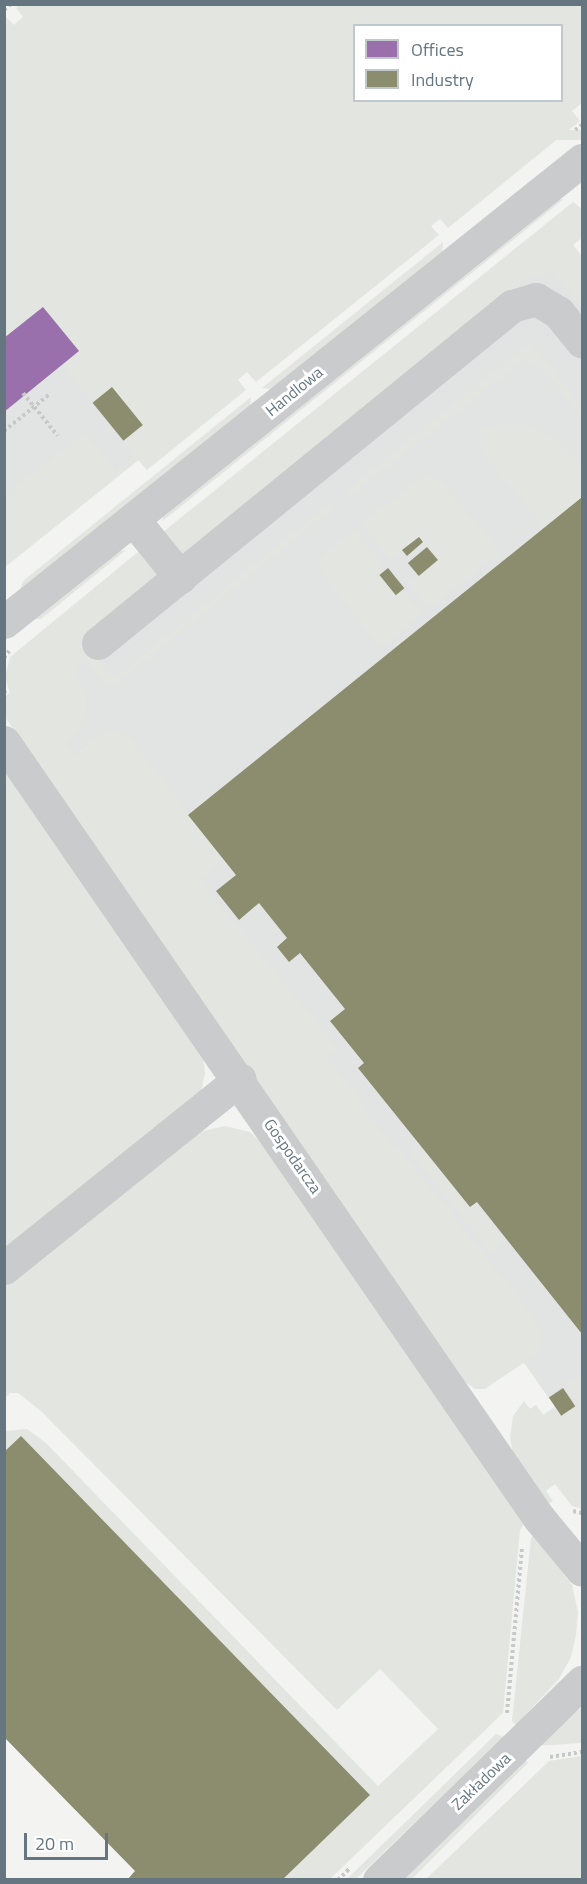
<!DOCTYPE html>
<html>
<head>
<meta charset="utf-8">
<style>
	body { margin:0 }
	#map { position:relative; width:587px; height:1884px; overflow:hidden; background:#f3f3f2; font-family:"Titillium Web",sans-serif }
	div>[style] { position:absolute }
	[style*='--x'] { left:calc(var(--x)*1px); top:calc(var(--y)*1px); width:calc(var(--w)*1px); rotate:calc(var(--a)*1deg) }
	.built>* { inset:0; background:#e2e3e3 }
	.green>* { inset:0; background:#e3e6e0; transform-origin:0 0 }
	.offices>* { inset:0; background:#9970ab }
	.industry>* { inset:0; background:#8c8c6e; transform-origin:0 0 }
	.path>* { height:4px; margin-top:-2px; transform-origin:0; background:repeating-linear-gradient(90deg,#c7c8c8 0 3px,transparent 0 6px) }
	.minor>* { height:33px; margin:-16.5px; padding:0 16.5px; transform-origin:16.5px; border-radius:16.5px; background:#c9cbcc }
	span { translate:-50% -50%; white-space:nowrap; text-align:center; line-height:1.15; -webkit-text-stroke:6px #fff; paint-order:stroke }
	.street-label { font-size:16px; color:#657680 }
	.frame { position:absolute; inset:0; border:6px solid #657680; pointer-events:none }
	.legend { position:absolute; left:353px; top:24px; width:210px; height:78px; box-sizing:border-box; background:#fff; border:2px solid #c1c8cc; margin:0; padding:8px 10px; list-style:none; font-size:18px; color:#657680 }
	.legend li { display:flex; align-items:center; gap:12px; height:30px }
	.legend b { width:30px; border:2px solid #c1c8cc }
	.scale { position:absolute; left:24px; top:1833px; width:84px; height:27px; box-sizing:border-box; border:3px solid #657680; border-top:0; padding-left:8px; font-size:18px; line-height:21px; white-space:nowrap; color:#657680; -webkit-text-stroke:4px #fff; paint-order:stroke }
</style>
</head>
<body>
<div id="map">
	<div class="built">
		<div style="clip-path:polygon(545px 242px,582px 256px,582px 1492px,519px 1416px,536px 1405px,543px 1415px,555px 1407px,522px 1360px,22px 692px,148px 561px)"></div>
		<div style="clip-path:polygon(44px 280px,171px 434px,5px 567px,5px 308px)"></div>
	</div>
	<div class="green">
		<div style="clip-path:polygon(evenodd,20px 4px,582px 5px,582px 103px,572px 111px,580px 121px,448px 228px,440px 219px,431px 226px,439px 235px,256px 382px,247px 372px,238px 380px,246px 390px,147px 470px,138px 460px,5px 567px,5px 496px,81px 436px,89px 439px,116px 472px,135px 456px,123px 441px,143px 425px,112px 388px,93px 403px,62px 365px,79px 351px,43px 307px,5px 338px,5px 16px,14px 25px,23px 17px,16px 8px,20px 4px,354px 26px,562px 26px,562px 100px,354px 100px,354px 26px)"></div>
		<div style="left:582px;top:130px;width:10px;height:166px;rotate:90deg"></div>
		<div style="clip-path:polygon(564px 199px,164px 520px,162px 522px,164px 515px,556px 200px)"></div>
		<div style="clip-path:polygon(573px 202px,582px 209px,582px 238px,573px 245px,582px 256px,582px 307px,553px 270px,544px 276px,532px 275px,194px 546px,175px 549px,163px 532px)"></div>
		<div style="clip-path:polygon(443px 242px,442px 254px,273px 389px,262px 388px)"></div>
		<div style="clip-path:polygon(530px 343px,582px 408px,582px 417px,543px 368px,523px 360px,349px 496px,345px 492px)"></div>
		<div style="clip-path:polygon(251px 397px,250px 408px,20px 589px,23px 581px)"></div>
		<div style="clip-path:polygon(502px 423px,522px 424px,557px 440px,582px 467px,582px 500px,545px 527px,481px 450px,481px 431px)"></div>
		<div style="clip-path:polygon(425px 476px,440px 480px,503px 557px,497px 562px,493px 557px,434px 605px,428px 605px,410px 583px,438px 560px,419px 537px,391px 559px,362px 524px)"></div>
		<div style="clip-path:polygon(331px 502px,335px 507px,116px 683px,105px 683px,84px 661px,71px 672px,84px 690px,87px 710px,79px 729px,63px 743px,74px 756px,106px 732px,127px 735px,223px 858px,198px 879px,337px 1049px,326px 1058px,363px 1103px,362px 1109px,394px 1148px,399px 1149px,538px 1323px,542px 1340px,538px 1353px,485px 1389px,475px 1389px,461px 1379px,5px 717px,4px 697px,10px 693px,5px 677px,10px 657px,138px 552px,150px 564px,147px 582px,79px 639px,114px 679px)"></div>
		<div style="clip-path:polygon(354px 531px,419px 611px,418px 617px,380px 648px,318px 566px,321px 557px)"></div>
		<div style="clip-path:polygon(126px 550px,41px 619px,33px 619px,115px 552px)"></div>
		<div style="clip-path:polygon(4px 766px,203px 1055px,205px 1074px,201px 1091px,4px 1253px)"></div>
		<div style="clip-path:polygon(225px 1126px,250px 1132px,266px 1147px,525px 1523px,520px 1530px,503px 1713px,330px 1879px,282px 1879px,370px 1795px,21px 1437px,5px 1452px,5px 1431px,27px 1429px,45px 1442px,378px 1786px,438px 1729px,380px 1669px,337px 1710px,42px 1412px,18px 1393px,10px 1393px,5px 1398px,5px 1286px,199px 1132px)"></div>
		<div style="clip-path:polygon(416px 1142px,470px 1208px,476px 1204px,505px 1241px,492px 1253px,408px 1149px)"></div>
		<div style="clip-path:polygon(578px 1376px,582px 1376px,582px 1509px,572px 1506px,555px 1484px,546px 1491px,553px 1501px,548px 1504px,514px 1457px,510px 1438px,513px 1416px,524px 1401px,530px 1409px,536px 1405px,543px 1415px,555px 1407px,561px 1416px,579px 1404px,567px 1384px)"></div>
		<div style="clip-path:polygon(534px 1535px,572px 1585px,578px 1612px,576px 1635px,571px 1657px,559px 1679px,516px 1725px,512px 1721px,531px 1538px)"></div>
		<div style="clip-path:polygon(582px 1708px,582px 1743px,535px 1746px,571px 1714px)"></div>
		<div style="clip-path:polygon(496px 1734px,504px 1737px,356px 1879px,346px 1880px)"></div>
		<div style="clip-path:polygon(582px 1756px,582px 1879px,426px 1879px,549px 1761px)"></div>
		<div style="left:523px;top:1758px;width:7px;height:175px;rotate:45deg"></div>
	</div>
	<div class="offices">
		<div style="clip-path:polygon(43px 307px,79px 351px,4px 412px,4px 338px)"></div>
	</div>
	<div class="industry">
		<div style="left:112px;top:387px;width:49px;height:25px;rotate:51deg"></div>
		<div style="clip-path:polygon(581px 498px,582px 500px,582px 1334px,477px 1202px,470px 1207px,358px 1068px,364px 1063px,330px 1021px,345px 1009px,300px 953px,289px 962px,277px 947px,287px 938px,259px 903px,239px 920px,216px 891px,236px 875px,188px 815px)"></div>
		<div style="clip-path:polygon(419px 537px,423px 542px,407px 556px,402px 550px)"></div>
		<div style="left:427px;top:547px;width:17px;height:25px;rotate:50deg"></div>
		<div style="left:388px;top:568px;width:26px;height:11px;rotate:51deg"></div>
		<div style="left:563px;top:1388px;width:22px;height:17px;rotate:56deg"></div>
		<div style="clip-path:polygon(21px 1436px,370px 1795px,282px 1880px,127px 1880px,135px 1871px,4px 1737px,4px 1452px)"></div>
	</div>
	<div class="path">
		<div style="--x:4;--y:10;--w:9;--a:-41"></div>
		<div style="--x:575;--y:130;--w:9;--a:-36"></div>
		<div style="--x:23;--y:393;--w:55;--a:50.9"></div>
		<div style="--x:4;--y:431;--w:60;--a:-39"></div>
		<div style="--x:4;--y:658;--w:9;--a:-54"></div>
		<div style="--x:4;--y:691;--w:6;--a:59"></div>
		<div style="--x:573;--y:1511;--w:9;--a:13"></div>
		<div style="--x:507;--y:1713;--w:167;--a:-84.8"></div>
		<div style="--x:550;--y:1757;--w:32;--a:-9"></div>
		<div style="--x:338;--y:1880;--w:17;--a:-45"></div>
	</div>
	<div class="minor">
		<div style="--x:133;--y:519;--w:75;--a:51"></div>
		<div style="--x:4;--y:622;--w:740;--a:-38.64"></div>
		<div style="--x:98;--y:643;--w:534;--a:-39.15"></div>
		<div style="--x:512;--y:306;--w:25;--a:-16"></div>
		<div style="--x:536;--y:299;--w:26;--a:31"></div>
		<div style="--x:558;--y:312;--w:38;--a:51"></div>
		<div style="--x:4;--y:742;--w:943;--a:55.42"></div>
		<div style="--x:539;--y:1518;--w:67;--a:50.4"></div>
		<div style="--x:4;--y:1268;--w:302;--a:-38.7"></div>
		<div style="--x:379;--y:1880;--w:284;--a:-44.3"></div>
	</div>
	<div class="street-label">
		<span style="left:294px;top:391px;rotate:-39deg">Handlowa</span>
		<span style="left:293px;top:1156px;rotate:55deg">Gospodarcza</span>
		<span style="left:481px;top:1781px;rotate:-44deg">Zakładowa</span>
	</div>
	<div class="frame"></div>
	<ul class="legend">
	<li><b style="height:16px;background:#9970ab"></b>Offices</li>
	<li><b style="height:16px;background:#8c8c6e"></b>Industry</li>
	</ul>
	<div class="scale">20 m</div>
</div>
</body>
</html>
